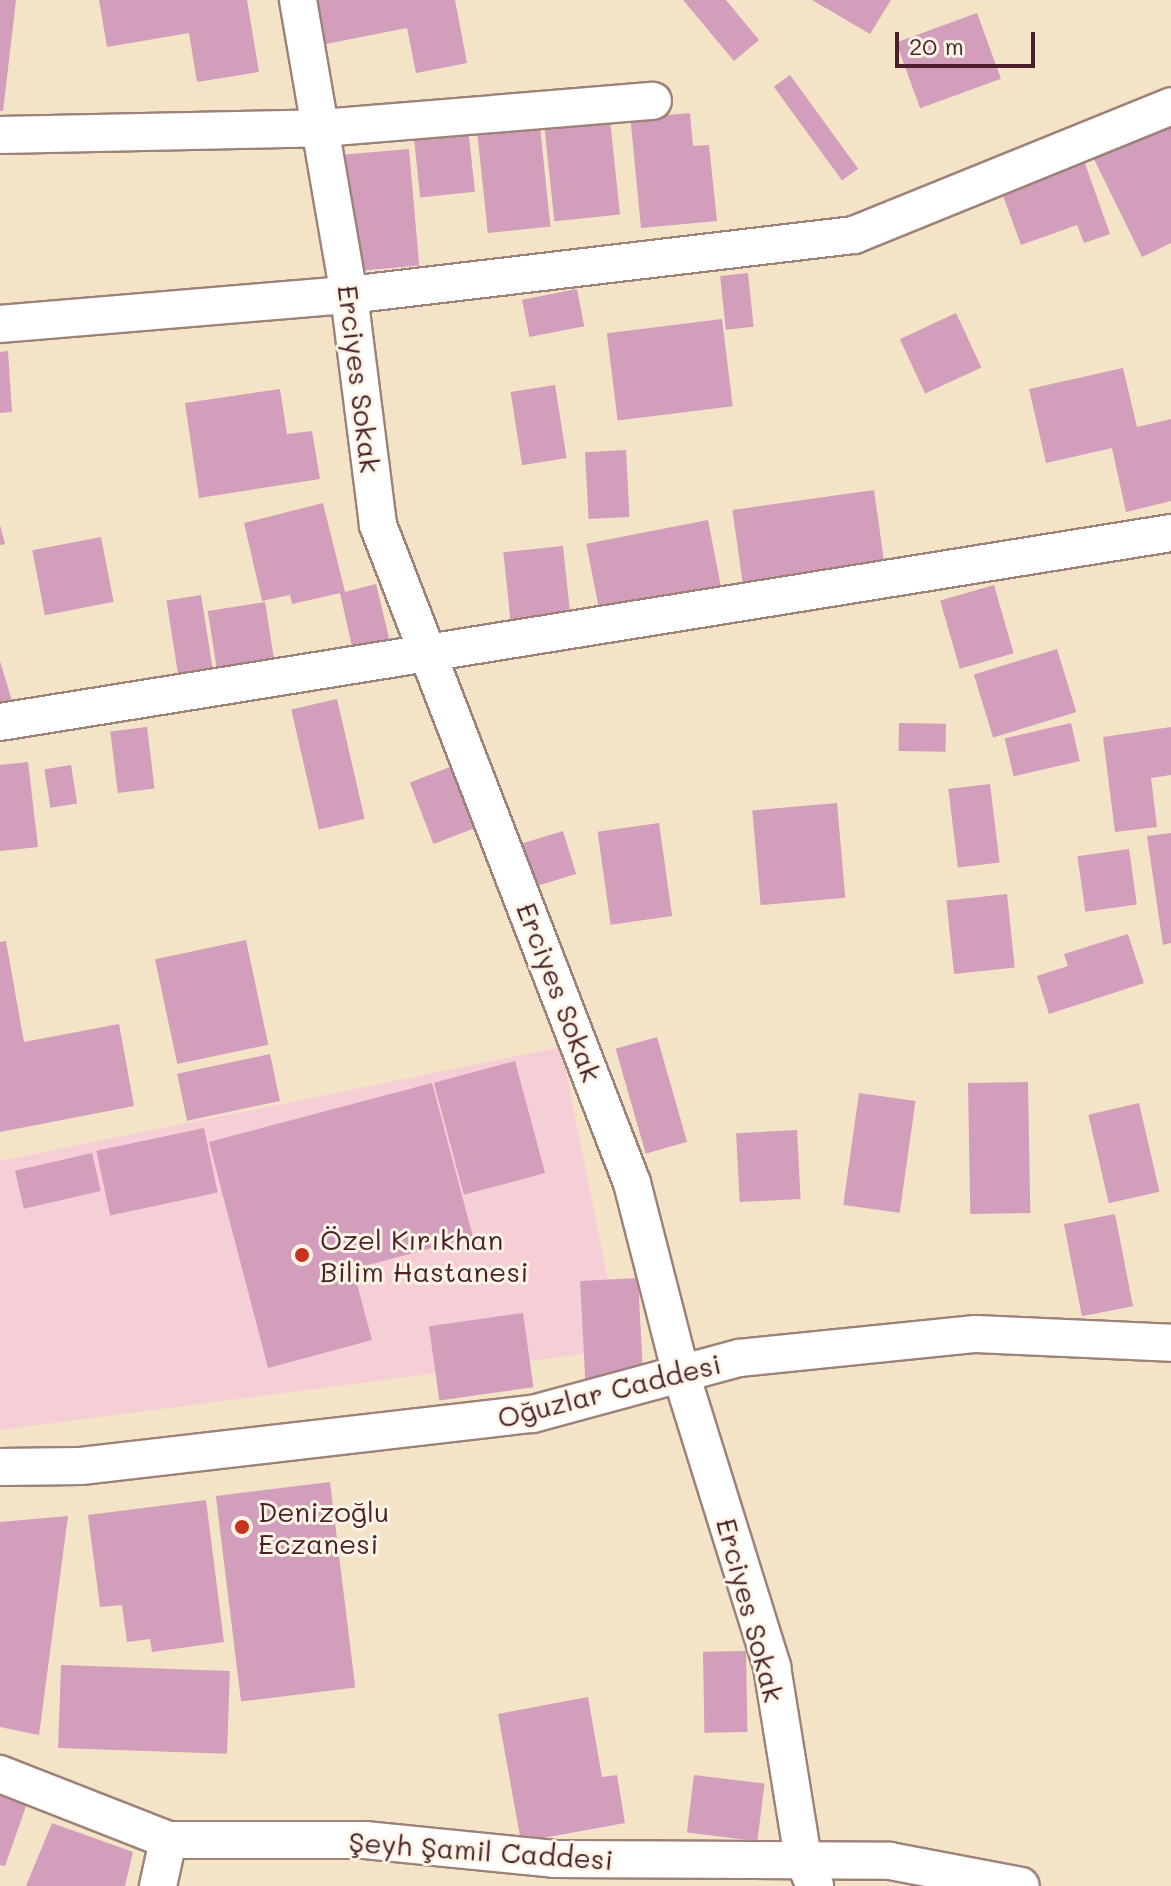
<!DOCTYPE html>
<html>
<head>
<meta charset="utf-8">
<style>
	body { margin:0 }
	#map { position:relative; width:1171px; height:1886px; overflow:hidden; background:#f3e4c7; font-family:Mali,sans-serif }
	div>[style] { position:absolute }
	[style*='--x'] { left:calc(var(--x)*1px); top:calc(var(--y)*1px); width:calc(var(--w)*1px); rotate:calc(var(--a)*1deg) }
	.built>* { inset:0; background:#f6cfd6 }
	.building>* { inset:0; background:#d39dbc; transform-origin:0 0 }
	.roads { filter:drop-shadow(2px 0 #9e8279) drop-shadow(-2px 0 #9e8279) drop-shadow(0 2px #9e8279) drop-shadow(0 -2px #9e8279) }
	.minor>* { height:36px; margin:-18px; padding:0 18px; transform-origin:18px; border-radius:18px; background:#fff }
	.dots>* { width:22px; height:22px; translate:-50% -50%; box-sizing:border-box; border:4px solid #fcf5e5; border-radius:50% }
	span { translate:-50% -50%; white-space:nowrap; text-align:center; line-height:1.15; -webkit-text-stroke:6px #fcf5e5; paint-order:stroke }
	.street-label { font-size:28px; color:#4a1f2b }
	.poi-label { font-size:28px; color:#4a1f2b }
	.left { translate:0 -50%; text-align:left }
	.scale { position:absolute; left:895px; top:32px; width:140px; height:36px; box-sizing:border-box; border:4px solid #4a1f2b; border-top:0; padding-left:10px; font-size:24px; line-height:28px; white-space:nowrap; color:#4a1f2b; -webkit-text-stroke:6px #fcf5e5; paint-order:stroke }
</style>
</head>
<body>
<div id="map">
	<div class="built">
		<div style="clip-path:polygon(561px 1047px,622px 1349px,0 1430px,0 1161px)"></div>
	</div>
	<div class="building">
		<div style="clip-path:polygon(0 0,16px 0,3px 111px,0 111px)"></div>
		<div style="clip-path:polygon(99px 0,247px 0,259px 72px,197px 82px,189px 33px,107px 47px)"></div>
		<div style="clip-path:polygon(317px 0,455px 0,467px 63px,416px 73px,407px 28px,326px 44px)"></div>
		<div style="clip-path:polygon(683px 0,726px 0,759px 40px,734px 61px)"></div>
		<div style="clip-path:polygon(812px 0,891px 0,870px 34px)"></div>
		<div style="left:977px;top:13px;width:70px;height:86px;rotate:70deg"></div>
		<div style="left:790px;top:75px;width:116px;height:20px;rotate:54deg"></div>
		<div style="clip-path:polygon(629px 104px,658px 116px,690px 113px,693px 146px,709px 145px,717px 221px,641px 228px)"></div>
		<div style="left:609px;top:110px;width:105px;height:66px;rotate:84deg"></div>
		<div style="clip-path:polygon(1171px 120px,1171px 243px,1142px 257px,1093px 157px)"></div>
		<div style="left:468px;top:126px;width:66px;height:55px;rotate:84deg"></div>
		<div style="left:540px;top:127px;width:100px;height:63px;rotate:84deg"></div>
		<div style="left:409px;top:149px;width:117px;height:70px;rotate:85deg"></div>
		<div style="clip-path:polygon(1081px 152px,1110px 234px,1084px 243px,1077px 225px,1021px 245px,998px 182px)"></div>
		<div style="left:748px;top:273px;width:54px;height:28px;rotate:84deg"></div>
		<div style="left:577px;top:289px;width:38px;height:56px;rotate:79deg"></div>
		<div style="left:956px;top:313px;width:60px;height:62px;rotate:65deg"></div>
		<div style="left:722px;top:319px;width:88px;height:116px;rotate:83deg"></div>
		<div style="clip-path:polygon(8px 351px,12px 412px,0 413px,0 352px)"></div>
		<div style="clip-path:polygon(1123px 368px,1137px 427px,1171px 419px,1171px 501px,1126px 512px,1112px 448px,1046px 463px,1029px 389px)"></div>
		<div style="left:555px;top:385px;width:74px;height:45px;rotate:81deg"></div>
		<div style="clip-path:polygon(280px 389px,287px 434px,312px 431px,320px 479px,199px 498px,185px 403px)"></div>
		<div style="left:626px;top:450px;width:67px;height:41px;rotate:87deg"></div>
		<div style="left:874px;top:490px;width:75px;height:143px;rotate:82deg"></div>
		<div style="clip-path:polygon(323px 503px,345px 592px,376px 584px,390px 642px,353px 651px,340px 593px,292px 604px,290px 595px,262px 601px,244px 523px)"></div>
		<div style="left:708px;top:520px;width:70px;height:124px;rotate:79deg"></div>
		<div style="clip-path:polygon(0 525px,5px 544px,0 545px)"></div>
		<div style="left:101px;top:537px;width:66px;height:70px;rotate:79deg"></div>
		<div style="left:563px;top:546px;width:70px;height:60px;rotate:84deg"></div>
		<div style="left:994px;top:585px;width:71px;height:56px;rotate:74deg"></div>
		<div style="left:201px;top:595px;width:83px;height:35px;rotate:81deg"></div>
		<div style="left:265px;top:602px;width:68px;height:58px;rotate:81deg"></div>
		<div style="left:1057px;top:649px;width:66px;height:87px;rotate:73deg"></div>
		<div style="clip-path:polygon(0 661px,12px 701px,0 703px)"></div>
		<div style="left:337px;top:699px;width:123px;height:47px;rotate:77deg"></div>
		<div style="left:899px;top:723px;width:47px;height:28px;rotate:1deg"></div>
		<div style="left:1071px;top:723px;width:39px;height:68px;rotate:77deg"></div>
		<div style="left:147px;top:727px;width:62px;height:37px;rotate:83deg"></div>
		<div style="clip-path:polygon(1171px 727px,1171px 775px,1151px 778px,1157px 827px,1115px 832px,1103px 737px)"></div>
		<div style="clip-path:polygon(28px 762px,38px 847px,0 851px,0 765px)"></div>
		<div style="left:71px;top:765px;width:39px;height:27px;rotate:81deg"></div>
		<div style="left:450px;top:767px;width:66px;height:43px;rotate:69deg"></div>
		<div style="left:990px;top:784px;width:79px;height:42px;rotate:83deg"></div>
		<div style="left:837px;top:803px;width:95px;height:85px;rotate:85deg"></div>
		<div style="left:659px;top:823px;width:94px;height:62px;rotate:82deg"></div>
		<div style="left:563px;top:831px;width:45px;height:43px;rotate:73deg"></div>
		<div style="clip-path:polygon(1171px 833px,1171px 943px,1163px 945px,1147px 836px)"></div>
		<div style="left:1129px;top:849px;width:56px;height:52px;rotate:82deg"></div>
		<div style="left:1007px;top:894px;width:74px;height:61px;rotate:84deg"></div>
		<div style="clip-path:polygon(1128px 934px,1144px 983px,1049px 1014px,1037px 976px,1068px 966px,1064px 954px)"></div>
		<div style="left:246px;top:940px;width:107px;height:93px;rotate:78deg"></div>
		<div style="clip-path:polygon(6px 941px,24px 1042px,119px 1024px,134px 1106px,0 1132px,0 942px)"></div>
		<div style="left:657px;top:1037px;width:109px;height:43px;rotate:74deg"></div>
		<div style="left:270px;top:1054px;width:48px;height:95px;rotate:78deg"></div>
		<div style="left:515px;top:1061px;width:116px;height:84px;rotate:75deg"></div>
		<div style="left:1028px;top:1082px;width:131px;height:60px;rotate:89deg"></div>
		<div style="clip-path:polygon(432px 1083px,473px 1237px,353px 1269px,372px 1340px,268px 1368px,209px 1142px)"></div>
		<div style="left:859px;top:1093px;width:57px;height:113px;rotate:8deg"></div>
		<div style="left:1139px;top:1103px;width:91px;height:52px;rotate:77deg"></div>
		<div style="left:204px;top:1128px;width:66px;height:110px;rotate:78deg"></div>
		<div style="left:797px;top:1130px;width:69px;height:61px;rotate:87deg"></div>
		<div style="left:92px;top:1153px;width:39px;height:79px;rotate:77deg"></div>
		<div style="left:1115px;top:1214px;width:94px;height:52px;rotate:79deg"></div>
		<div style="left:638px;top:1278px;width:100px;height:58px;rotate:87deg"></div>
		<div style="left:523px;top:1313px;width:75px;height:95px;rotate:82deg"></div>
		<div style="left:330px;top:1482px;width:207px;height:115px;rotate:83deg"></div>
		<div style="clip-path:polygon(206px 1500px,224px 1642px,152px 1652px,150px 1639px,127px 1642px,122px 1605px,100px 1607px,88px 1515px)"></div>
		<div style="clip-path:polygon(68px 1516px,39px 1735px,0 1727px,0 1522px)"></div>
		<div style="left:746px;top:1651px;width:81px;height:43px;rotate:89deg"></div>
		<div style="left:61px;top:1665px;width:169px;height:83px;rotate:2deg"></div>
		<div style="clip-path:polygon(588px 1697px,602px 1777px,617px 1775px,625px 1823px,521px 1842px,498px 1714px)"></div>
		<div style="left:694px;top:1775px;width:71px;height:58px;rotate:7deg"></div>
		<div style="clip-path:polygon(0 1782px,31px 1792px,5px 1866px,0 1865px)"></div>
		<div style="clip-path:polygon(52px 1823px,133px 1852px,125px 1886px,26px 1886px)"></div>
	</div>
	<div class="roads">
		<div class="minor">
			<div style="--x:298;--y:0;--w:299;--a:80.2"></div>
			<div style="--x:349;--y:295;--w:232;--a:82.8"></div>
			<div style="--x:378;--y:525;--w:705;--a:68.89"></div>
			<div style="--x:632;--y:1183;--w:197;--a:75.6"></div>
			<div style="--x:681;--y:1374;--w:307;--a:72.7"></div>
			<div style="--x:772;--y:1667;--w:194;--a:80.8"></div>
			<div style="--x:803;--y:1859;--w:30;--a:66"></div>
			<div style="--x:0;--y:135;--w:322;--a:-1.2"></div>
			<div style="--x:322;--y:128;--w:332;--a:-4.7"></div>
			<div style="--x:0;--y:324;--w:350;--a:-4.8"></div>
			<div style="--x:349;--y:295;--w:509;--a:-6.78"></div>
			<div style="--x:854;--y:235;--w:342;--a:-22.1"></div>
			<div style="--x:0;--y:722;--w:1186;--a:-9.17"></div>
			<div style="--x:0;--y:1467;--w:81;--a:-0.7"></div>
			<div style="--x:81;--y:1466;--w:455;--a:-6.6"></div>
			<div style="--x:533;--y:1414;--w:213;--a:-15.2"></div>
			<div style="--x:739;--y:1358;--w:238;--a:-5.8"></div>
			<div style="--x:976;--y:1334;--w:195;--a:2.6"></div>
			<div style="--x:0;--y:1774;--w:180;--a:21.4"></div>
			<div style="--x:168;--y:1840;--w:197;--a:0"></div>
			<div style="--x:365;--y:1840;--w:190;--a:5.7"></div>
			<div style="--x:554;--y:1859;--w:336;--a:0.3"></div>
			<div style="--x:890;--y:1861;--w:133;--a:10.8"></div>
			<div style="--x:158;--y:1886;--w:47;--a:-77.7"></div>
		</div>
	</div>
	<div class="dots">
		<div style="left:302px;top:1255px;background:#c8321e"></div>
		<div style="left:242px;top:1527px;background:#c8321e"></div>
	</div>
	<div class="street-label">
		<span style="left:360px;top:379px;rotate:83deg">Erciyes Sokak</span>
		<span style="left:560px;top:992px;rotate:69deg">Erciyes Sokak</span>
		<span style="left:609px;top:1390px;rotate:-14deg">Oğuzlar Caddesi</span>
		<span style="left:751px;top:1610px;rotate:75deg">Erciyes Sokak</span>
		<span style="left:481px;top:1850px;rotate:4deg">Şeyh Şamil Caddesi</span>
	</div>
	<div class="poi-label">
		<span class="left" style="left:320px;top:1255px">Özel Kırıkhan<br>Bilim Hastanesi</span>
		<span class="left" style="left:258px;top:1527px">Denizoğlu<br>Eczanesi</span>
	</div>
	<div class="scale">20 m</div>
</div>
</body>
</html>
